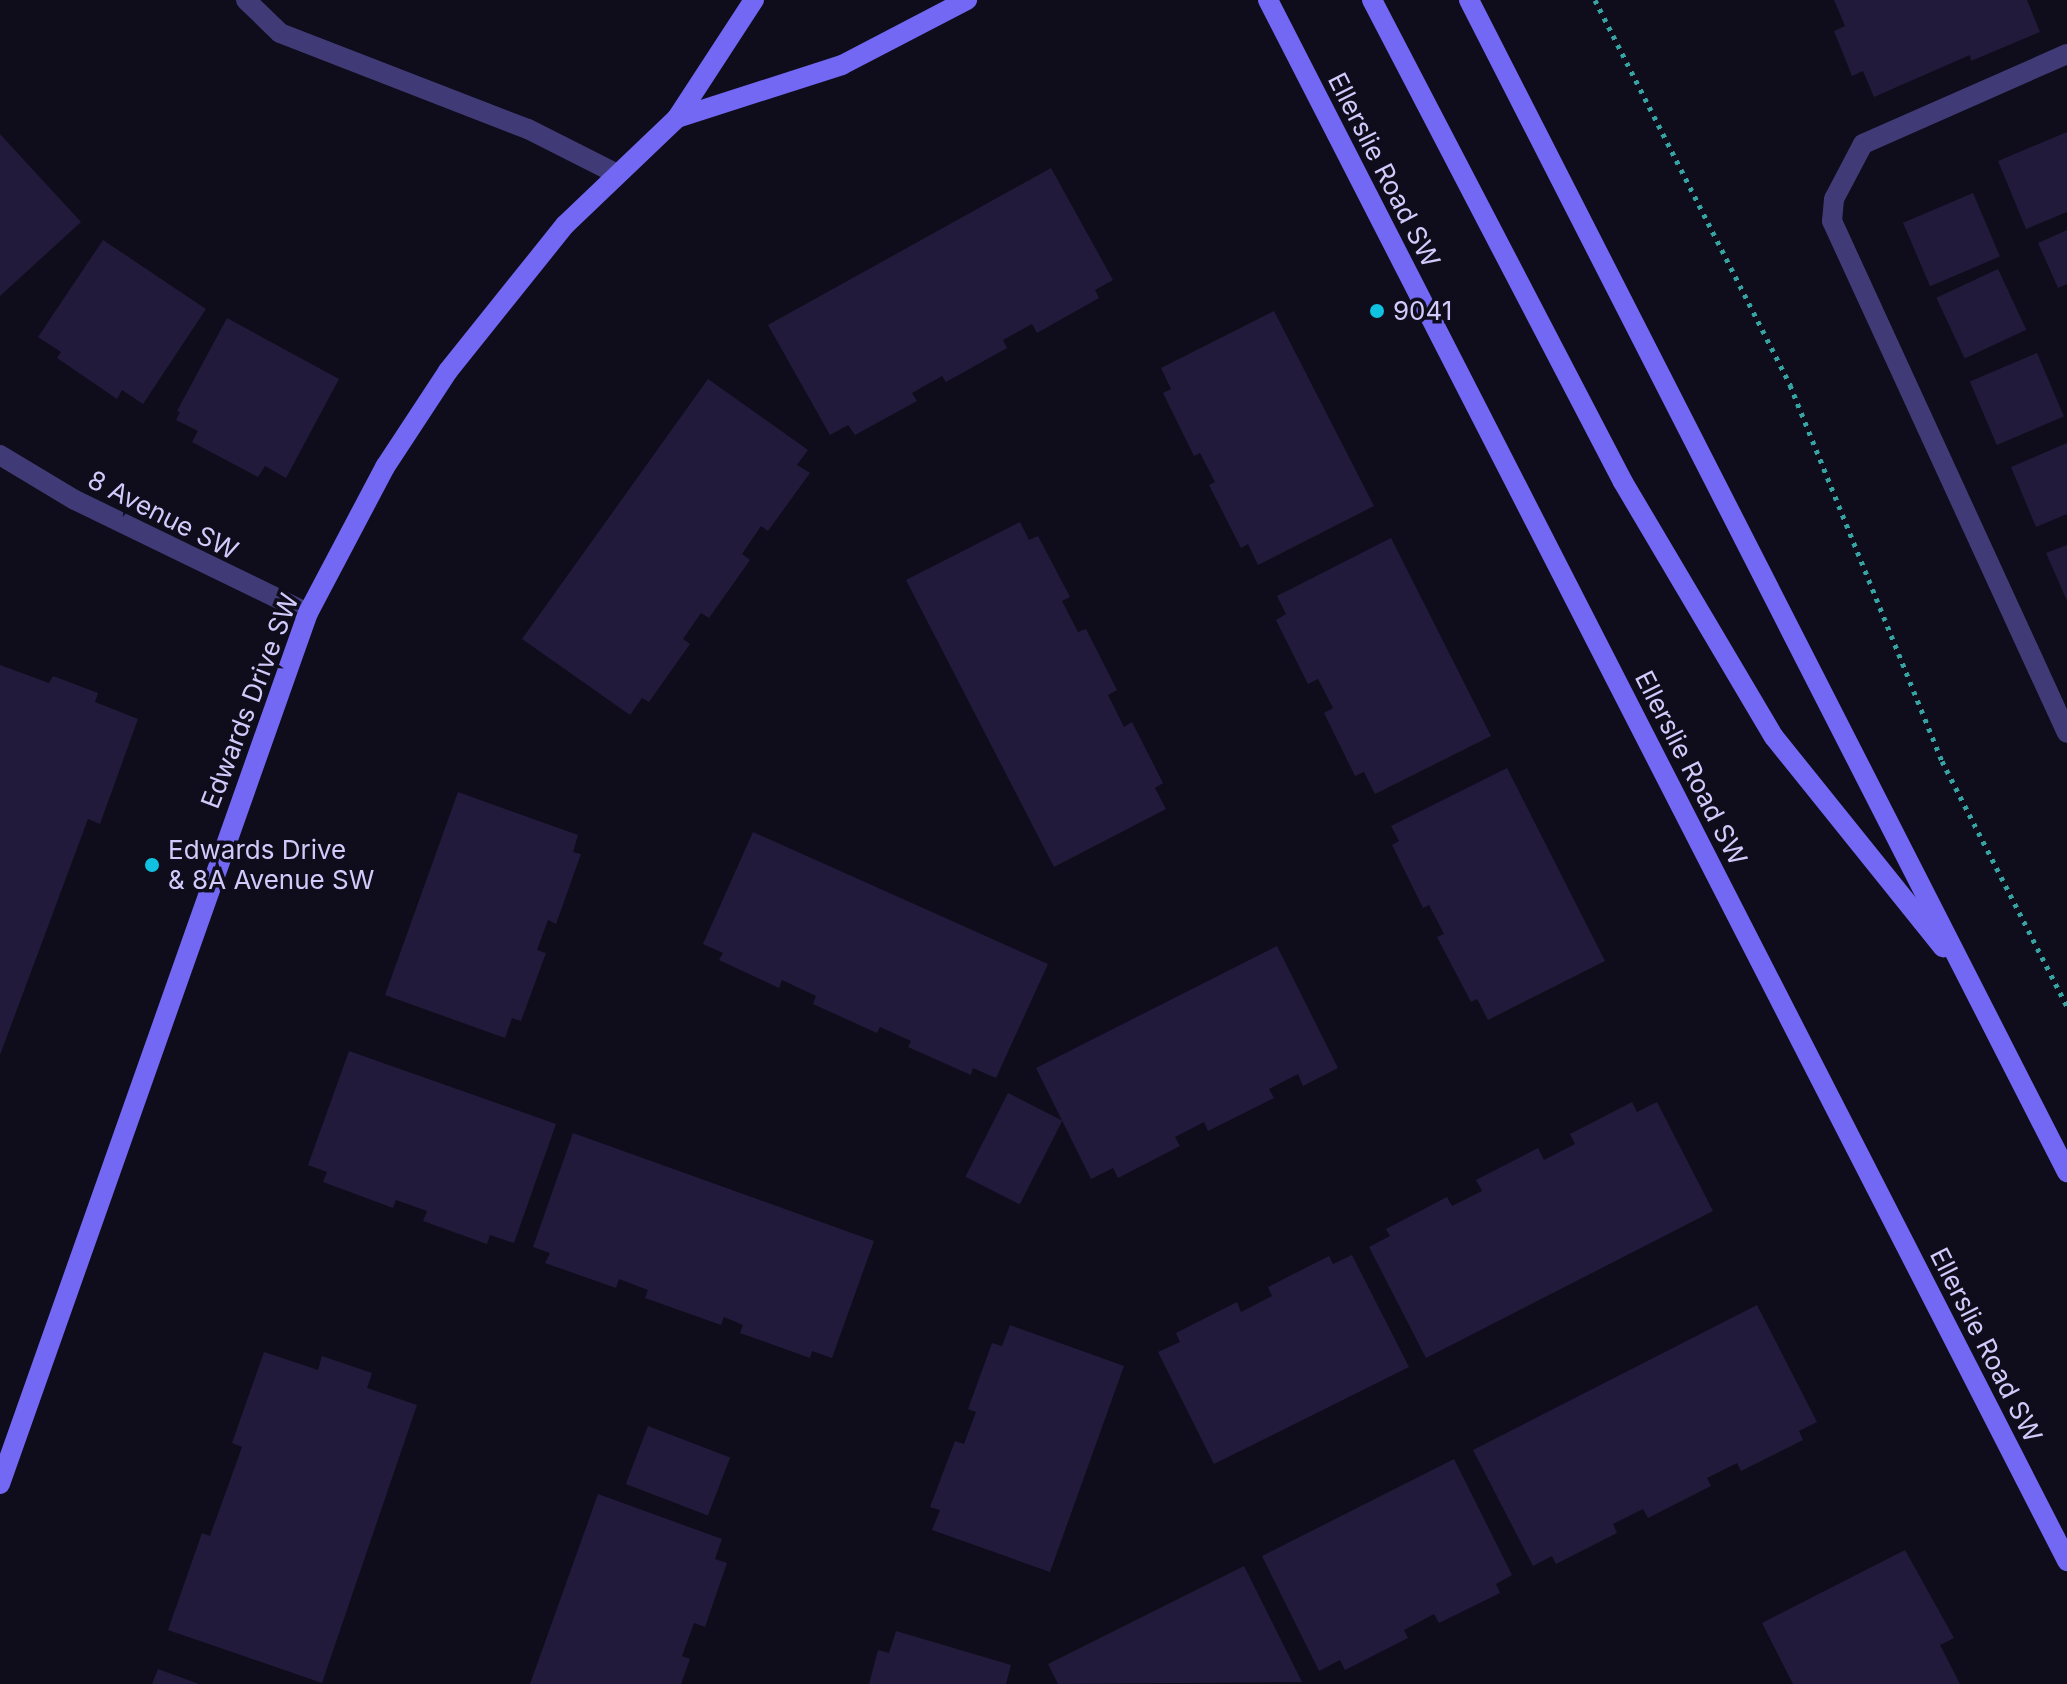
<!DOCTYPE html>
<html>
<head>
<meta charset="utf-8">
<style>
	body { margin:0 }
	#map { position:relative; width:2067px; height:1684px; overflow:hidden; background:#0f0c1b; font-family:Inter,sans-serif }
	div>[style] { position:absolute }
	[style*='--x'] { left:calc(var(--x)*1px); top:calc(var(--y)*1px); width:calc(var(--w)*1px); rotate:calc(var(--a)*1deg) }
	.building>* { inset:0; background:#221a3a; transform-origin:0 0 }
	.path>* { height:5px; margin-top:-2.5px; transform-origin:0; background:repeating-linear-gradient(90deg,#35a4a2 0 4px,transparent 0 10px) }
	.lane>* { height:20px; margin:-10px; padding:0 10px; transform-origin:10px; border-radius:10px; background:#403b76 }
	.street>* { height:20px; margin:-10px; padding:0 10px; transform-origin:10px; border-radius:10px; background:#403b76 }
	.secondary>* { height:20px; margin:-10px; padding:0 10px; transform-origin:10px; border-radius:10px; background:#7268f4 }
	.dots>* { width:22px; height:22px; translate:-50% -50%; box-sizing:border-box; border:4px solid #0f0c1b; border-radius:50% }
	span { translate:-50% -50%; white-space:nowrap; text-align:center; line-height:1.15; -webkit-text-stroke:7px #0f0c1b; paint-order:stroke }
	.street-label { font-size:26px; color:#d2cafb }
	.poi-label { font-size:26px; color:#d2cafb }
	.left { translate:0 -50%; text-align:left }
</style>
</head>
<body>
<div id="map">
	<div class="building">
		<div style="clip-path:polygon(1834px 0,2027px 0,2040px 32px,1971px 61px,1970px 55px,1874px 97px,1863px 71px,1852px 76px,1834px 31px,1845px 26px)"></div>
		<div style="clip-path:polygon(2067px 132px,2067px 212px,2026px 229px,1998px 161px)"></div>
		<div style="clip-path:polygon(0 134px,81px 222px,0 296px)"></div>
		<div style="clip-path:polygon(1051px 168px,1113px 280px,1095px 290px,1099px 298px,1037px 333px,1032px 324px,1003px 340px,1007px 348px,946px 382px,942px 376px,912px 393px,917px 401px,855px 435px,848px 425px,830px 435px,768px 325px)"></div>
		<div style="left:1973px;top:193px;width:69px;height:76px;rotate:67deg"></div>
		<div style="clip-path:polygon(2067px 230px,2067px 284px,2058px 288px,2038px 243px)"></div>
		<div style="clip-path:polygon(103px 240px,206px 309px,143px 404px,122px 390px,117px 399px,57px 358px,61px 352px,38px 337px)"></div>
		<div style="left:1998px;top:269px;width:67px;height:68px;rotate:65deg"></div>
		<div style="clip-path:polygon(1274px 311px,1374px 506px,1258px 565px,1248px 544px,1241px 548px,1209px 485px,1215px 482px,1200px 453px,1194px 456px,1163px 393px,1171px 389px,1161px 368px)"></div>
		<div style="clip-path:polygon(227px 318px,339px 379px,286px 478px,265px 466px,258px 477px,192px 442px,198px 431px,176px 420px,180px 412px,177px 411px)"></div>
		<div style="left:2037px;top:353px;width:69px;height:73px;rotate:67deg"></div>
		<div style="clip-path:polygon(708px 379px,808px 450px,797px 465px,810px 473px,768px 531px,761px 526px,742px 554px,750px 560px,709px 618px,701px 613px,683px 639px,690px 644px,649px 702px,642px 698px,630px 715px,522px 639px)"></div>
		<div style="clip-path:polygon(2067px 443px,2067px 514px,2036px 527px,2011px 467px)"></div>
		<div style="clip-path:polygon(1020px 522px,1029px 540px,1038px 536px,1070px 597px,1062px 601px,1078px 632px,1086px 629px,1117px 690px,1108px 695px,1124px 727px,1132px 722px,1163px 783px,1155px 788px,1166px 809px,1054px 867px,906px 580px)"></div>
		<div style="clip-path:polygon(1391px 538px,1491px 736px,1375px 794px,1364px 772px,1355px 776px,1324px 713px,1333px 708px,1318px 679px,1308px 684px,1276px 620px,1286px 614px,1277px 596px)"></div>
		<div style="clip-path:polygon(2067px 545px,2067px 601px,2046px 553px)"></div>
		<div style="clip-path:polygon(0 665px,49px 683px,53px 676px,98px 693px,95px 702px,138px 719px,100px 824px,88px 819px,0 1055px)"></div>
		<div style="clip-path:polygon(1507px 768px,1605px 961px,1488px 1020px,1477px 999px,1471px 1002px,1437px 937px,1444px 934px,1429px 905px,1423px 908px,1392px 845px,1399px 841px,1391px 826px)"></div>
		<div style="clip-path:polygon(458px 792px,578px 835px,573px 852px,581px 854px,556px 924px,548px 920px,537px 950px,546px 953px,521px 1021px,512px 1018px,505px 1038px,385px 995px)"></div>
		<div style="clip-path:polygon(753px 832px,1048px 964px,996px 1078px,973px 1068px,971px 1075px,908px 1047px,911px 1041px,880px 1027px,877px 1033px,813px 1004px,816px 996px,782px 980px,779px 988px,719px 960px,723px 953px,703px 944px)"></div>
		<div style="clip-path:polygon(1277px 946px,1338px 1068px,1303px 1086px,1298px 1074px,1269px 1089px,1274px 1098px,1208px 1131px,1204px 1122px,1175px 1137px,1180px 1146px,1118px 1178px,1113px 1168px,1091px 1179px,1036px 1068px)"></div>
		<div style="clip-path:polygon(349px 1051px,556px 1124px,514px 1243px,490px 1235px,487px 1244px,423px 1221px,427px 1211px,396px 1200px,393px 1208px,323px 1182px,327px 1172px,308px 1165px)"></div>
		<div style="left:1008px;top:1093px;width:61px;height:94px;rotate:27deg"></div>
		<div style="clip-path:polygon(1632px 1102px,1637px 1112px,1657px 1102px,1713px 1211px,1426px 1358px,1369px 1247px,1390px 1236px,1386px 1229px,1447px 1197px,1452px 1206px,1482px 1191px,1476px 1180px,1538px 1148px,1544px 1160px,1575px 1144px,1570px 1134px)"></div>
		<div style="clip-path:polygon(573px 1133px,874px 1241px,832px 1358px,812px 1351px,810px 1358px,740px 1333px,743px 1325px,724px 1317px,721px 1325px,645px 1298px,648px 1290px,619px 1279px,616px 1288px,545px 1263px,550px 1253px,533px 1247px)"></div>
		<div style="clip-path:polygon(1352px 1255px,1409px 1367px,1214px 1464px,1158px 1352px,1180px 1342px,1176px 1333px,1237px 1302px,1241px 1312px,1272px 1296px,1268px 1287px,1329px 1256px,1333px 1264px)"></div>
		<div style="clip-path:polygon(1757px 1305px,1817px 1422px,1799px 1431px,1803px 1440px,1741px 1471px,1737px 1463px,1707px 1478px,1711px 1486px,1648px 1518px,1643px 1509px,1613px 1524px,1617px 1533px,1556px 1564px,1552px 1556px,1533px 1566px,1473px 1450px)"></div>
		<div style="clip-path:polygon(1010px 1325px,1124px 1366px,1050px 1572px,932px 1530px,940px 1510px,930px 1507px,955px 1441px,964px 1444px,976px 1412px,968px 1409px,992px 1343px,1002px 1346px)"></div>
		<div style="clip-path:polygon(264px 1352px,318px 1370px,322px 1356px,372px 1373px,367px 1388px,417px 1405px,322px 1683px,168px 1630px,202px 1533px,210px 1536px,242px 1447px,232px 1443px)"></div>
		<div style="left:648px;top:1426px;width:88px;height:62px;rotate:21deg"></div>
		<div style="clip-path:polygon(1454px 1459px,1512px 1575px,1496px 1584px,1500px 1593px,1439px 1623px,1434px 1614px,1404px 1630px,1408px 1638px,1345px 1670px,1340px 1660px,1319px 1671px,1262px 1556px)"></div>
		<div style="clip-path:polygon(598px 1494px,722px 1539px,715px 1559px,727px 1563px,705px 1627px,694px 1623px,682px 1656px,690px 1659px,681px 1684px,530px 1684px)"></div>
		<div style="clip-path:polygon(1905px 1550px,1954px 1638px,1940px 1645px,1960px 1684px,1793px 1684px,1762px 1623px)"></div>
		<div style="clip-path:polygon(1244px 1566px,1302px 1682px,1058px 1684px,1048px 1664px)"></div>
		<div style="clip-path:polygon(896px 1631px,1011px 1665px,1006px 1684px,869px 1684px,878px 1650px,889px 1653px)"></div>
		<div style="clip-path:polygon(158px 1669px,199px 1684px,152px 1684px)"></div>
	</div>
	<div class="path">
		<div style="--x:1595;--y:0;--w:432;--a:63.1"></div>
		<div style="--x:1790;--y:385;--w:406;--a:68"></div>
		<div style="--x:1942;--y:761;--w:275;--a:63"></div>
	</div>
	<div class="lane">
		<div style="--x:246;--y:0;--w:47;--a:44.1"></div>
		<div style="--x:280;--y:33;--w:266;--a:21.2"></div>
		<div style="--x:528;--y:129;--w:97;--a:26.8"></div>
		<div style="--x:2067;--y:54;--w:223;--a:156.2"></div>
		<div style="--x:1863;--y:144;--w:62;--a:117.8"></div>
		<div style="--x:1834;--y:199;--w:22;--a:95"></div>
		<div style="--x:1832;--y:221;--w:563;--a:65.35"></div>
	</div>
	<div class="street">
		<div style="--x:0;--y:455;--w:87;--a:31"></div>
		<div style="--x:75;--y:500;--w:259;--a:25.9"></div>
	</div>
	<div class="secondary">
		<div style="--x:1268;--y:0;--w:1754;--a:62.89"></div>
		<div style="--x:1372;--y:0;--w:543;--a:62.49"></div>
		<div style="--x:1623;--y:482;--w:296;--a:59.4"></div>
		<div style="--x:1774;--y:737;--w:270;--a:51.2"></div>
		<div style="--x:1469;--y:0;--w:1316;--a:62.97"></div>
		<div style="--x:677;--y:118;--w:173;--a:-17.8"></div>
		<div style="--x:842;--y:65;--w:141;--a:-27.5"></div>
		<div style="--x:0;--y:1484;--w:924;--a:-70.53"></div>
		<div style="--x:308;--y:613;--w:165;--a:-62.2"></div>
		<div style="--x:385;--y:467;--w:115;--a:-56.7"></div>
		<div style="--x:448;--y:371;--w:187;--a:-51.3"></div>
		<div style="--x:565;--y:225;--w:155;--a:-43.7"></div>
		<div style="--x:677;--y:118;--w:141;--a:-56.9"></div>
	</div>
	<div class="dots">
		<div style="left:1377px;top:311px;background:#11c2e0"></div>
		<div style="left:152px;top:865px;background:#11c2e0"></div>
	</div>
	<div class="street-label">
		<span style="left:1384px;top:170px;rotate:63deg">Ellerslie Road SW</span>
		<span style="left:163px;top:515px;rotate:27deg">8 Avenue SW</span>
		<span style="left:250px;top:701px;rotate:-69deg">Edwards Drive SW</span>
		<span style="left:1691px;top:768px;rotate:63deg">Ellerslie Road SW</span>
		<span style="left:1986px;top:1345px;rotate:63deg">Ellerslie Road SW</span>
	</div>
	<div class="poi-label">
		<span class="left" style="left:1393px;top:311px">9041</span>
		<span class="left" style="left:168px;top:865px">Edwards Drive<br>&amp; 8A Avenue SW</span>
	</div>
</div>
</body>
</html>
